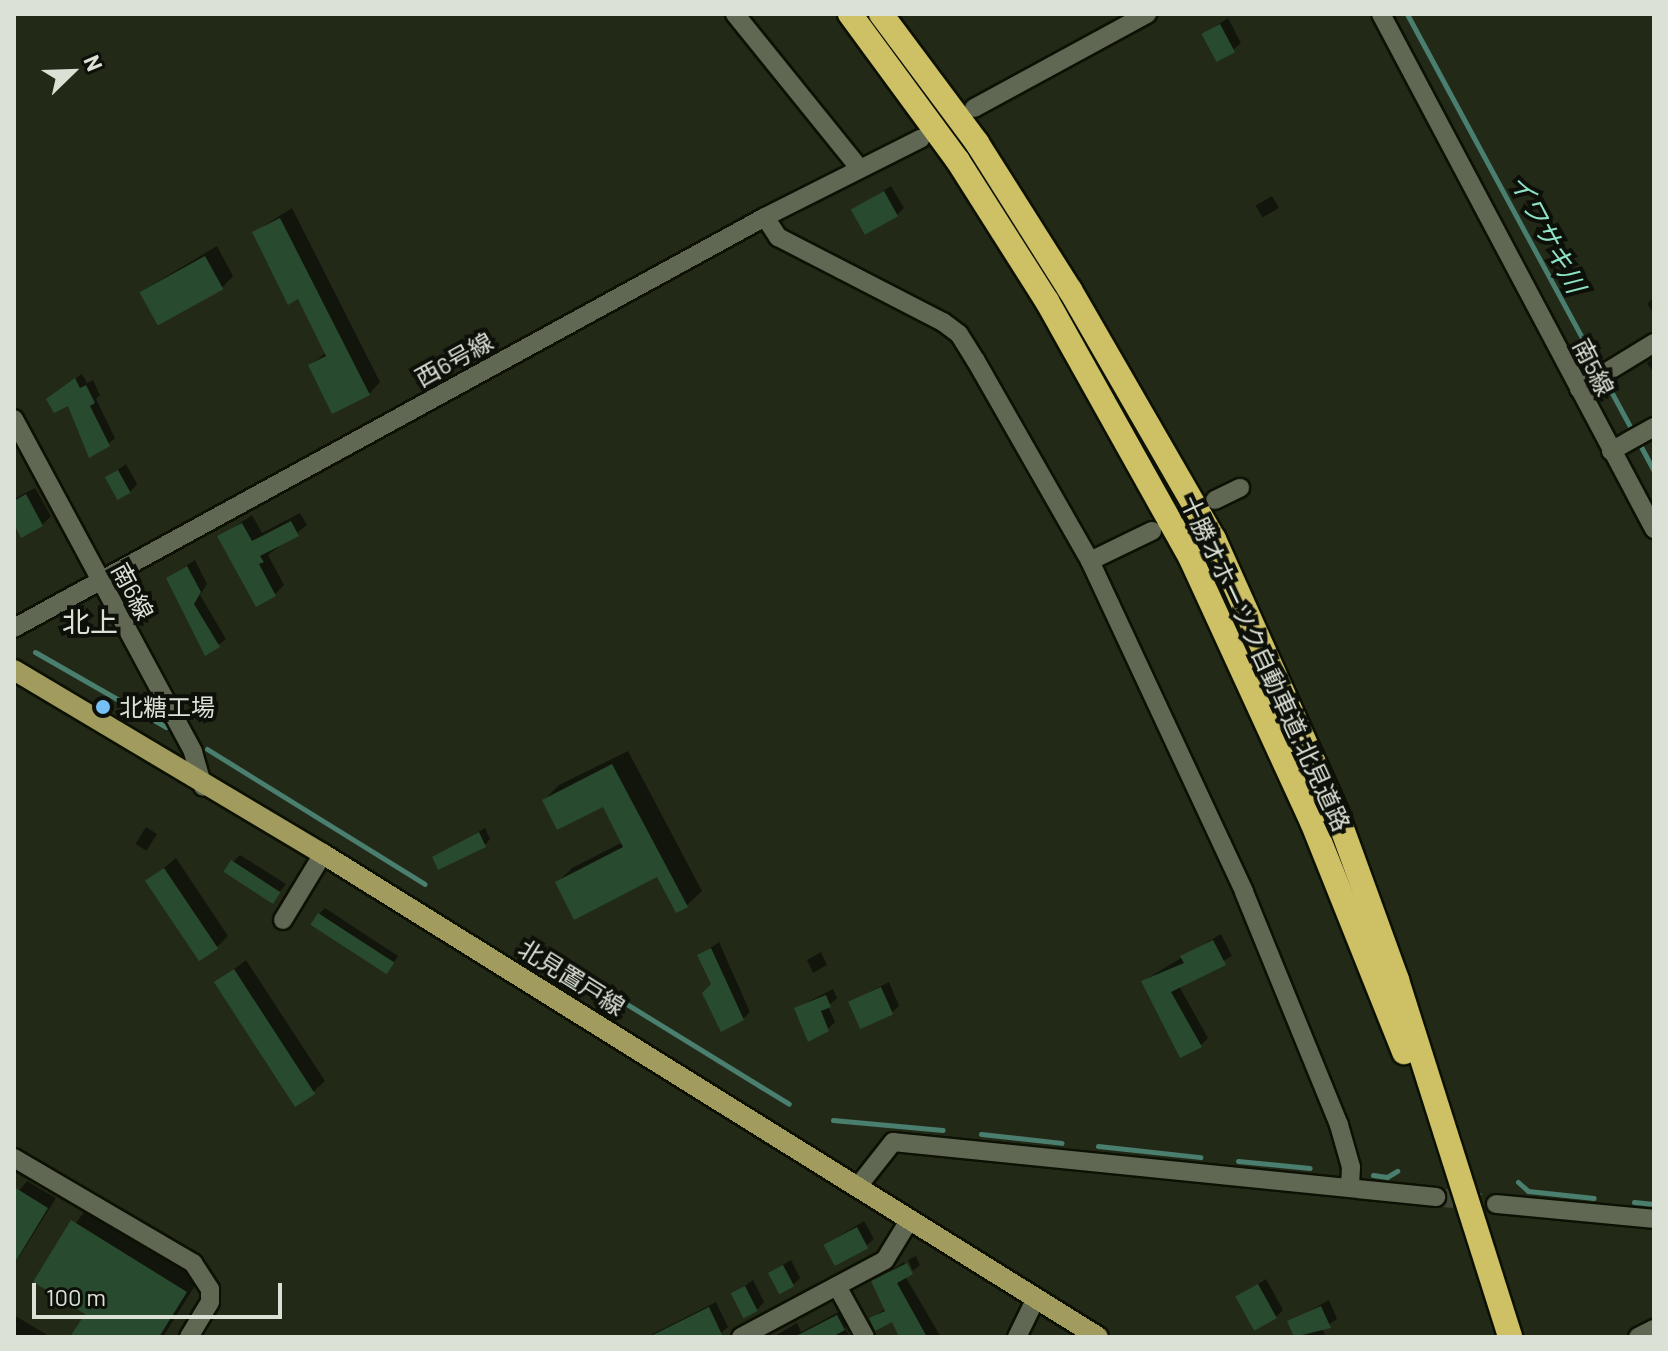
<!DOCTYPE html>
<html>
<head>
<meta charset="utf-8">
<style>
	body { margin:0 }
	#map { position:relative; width:1668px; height:1351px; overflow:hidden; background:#232917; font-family:Barlow,"Noto Sans JP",sans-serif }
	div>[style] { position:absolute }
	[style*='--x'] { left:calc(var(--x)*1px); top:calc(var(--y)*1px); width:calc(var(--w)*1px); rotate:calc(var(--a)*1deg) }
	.shadow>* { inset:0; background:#0007; transform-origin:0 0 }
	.stream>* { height:5px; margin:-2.5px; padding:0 2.5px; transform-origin:2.5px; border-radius:2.5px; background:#4a7e6e }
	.building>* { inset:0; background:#284a2e; transform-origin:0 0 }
	.minor-tunnel>* { height:18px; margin-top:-9px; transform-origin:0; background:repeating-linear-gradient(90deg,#3f4534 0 18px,transparent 0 27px) }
	.roads { filter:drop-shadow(2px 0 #0c1103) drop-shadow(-2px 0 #0c1103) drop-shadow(0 2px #0c1103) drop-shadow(0 -2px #0c1103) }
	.minor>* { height:18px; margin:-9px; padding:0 9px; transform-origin:9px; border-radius:9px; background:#606753 }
	.major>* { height:20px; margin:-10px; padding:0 10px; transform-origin:10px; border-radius:10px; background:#a19c5e }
	.highway>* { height:24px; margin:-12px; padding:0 12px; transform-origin:12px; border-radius:12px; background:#cdc065 }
	.dots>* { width:22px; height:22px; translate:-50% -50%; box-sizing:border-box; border:4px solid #0d1009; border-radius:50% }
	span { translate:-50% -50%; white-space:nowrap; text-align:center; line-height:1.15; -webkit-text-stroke:8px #0d1009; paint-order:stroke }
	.street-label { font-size:24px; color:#dce1d6 }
	.poi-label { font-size:24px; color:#dce1d6 }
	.left { translate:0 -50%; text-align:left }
	.water-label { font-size:26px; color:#8ee3c7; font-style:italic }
	.quarter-label { font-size:28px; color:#dce1d6 }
	.frame { position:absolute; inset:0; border:16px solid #dce1d6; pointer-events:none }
	.north { position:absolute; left:32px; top:32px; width:80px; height:80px; -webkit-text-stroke:6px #0d1009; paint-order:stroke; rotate:67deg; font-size:22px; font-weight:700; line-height:32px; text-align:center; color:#dce1d6 }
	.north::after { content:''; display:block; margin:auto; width:28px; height:36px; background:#dce1d6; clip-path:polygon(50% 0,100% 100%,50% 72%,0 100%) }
	.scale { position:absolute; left:32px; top:1283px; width:250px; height:36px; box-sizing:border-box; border:4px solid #dce1d6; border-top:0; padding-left:10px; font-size:24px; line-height:28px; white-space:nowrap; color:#dce1d6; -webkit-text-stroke:6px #0d1009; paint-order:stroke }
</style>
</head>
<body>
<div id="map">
	<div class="shadow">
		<div style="clip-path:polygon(1228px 18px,1241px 43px,1233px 50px,1204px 34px)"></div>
		<div style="clip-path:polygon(891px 186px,904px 208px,897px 215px,853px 210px)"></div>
		<div style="left:1272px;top:196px;width:14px;height:19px;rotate:60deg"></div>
		<div style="clip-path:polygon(292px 208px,380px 382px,369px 394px,310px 365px,327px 352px,299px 297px,254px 232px)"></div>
		<div style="clip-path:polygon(217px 246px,233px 276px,222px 288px,142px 291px)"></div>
		<div style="clip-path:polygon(1654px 297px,1654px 313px,1647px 304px)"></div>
		<div style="clip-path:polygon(1654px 356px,1654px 372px,1653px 372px,1647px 363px)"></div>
		<div style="clip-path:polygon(82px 374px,87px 383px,93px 380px,100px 395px,96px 399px,115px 438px,108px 444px,56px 392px)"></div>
		<div style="clip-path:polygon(126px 464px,137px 484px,130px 492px,108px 477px)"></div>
		<div style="clip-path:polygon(35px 488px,51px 516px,42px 525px,14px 526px,14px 499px)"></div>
		<div style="clip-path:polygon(300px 513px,307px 525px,268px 555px,284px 585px,275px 594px,220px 537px,252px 515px,262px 533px)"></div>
		<div style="clip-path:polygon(195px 560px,207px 584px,200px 595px,226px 639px,206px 654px,168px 578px)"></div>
		<div style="clip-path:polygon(628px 751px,702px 891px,687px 905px,658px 874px,557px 883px,572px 868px,623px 842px,604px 805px,544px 800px,559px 785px)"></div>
		<div style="left:146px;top:827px;width:13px;height:20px;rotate:32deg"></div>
		<div style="clip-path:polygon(485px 828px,490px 839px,485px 845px,434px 858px)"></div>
		<div style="clip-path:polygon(240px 855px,286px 884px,273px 900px,233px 862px)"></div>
		<div style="clip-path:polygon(176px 858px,228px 936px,217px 947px,148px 881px)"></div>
		<div style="clip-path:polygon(325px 908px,398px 956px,392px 965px,319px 914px)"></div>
		<div style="clip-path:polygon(1221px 934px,1232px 956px,1179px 986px,1208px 1038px,1201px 1045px,1143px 981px)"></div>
		<div style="clip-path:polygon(719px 942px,750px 1012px,743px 1019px,713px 985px,699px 956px)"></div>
		<div style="clip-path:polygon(821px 952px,827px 965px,813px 973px,807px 960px)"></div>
		<div style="clip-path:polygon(246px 960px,325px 1081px,313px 1092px,216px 983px)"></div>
		<div style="clip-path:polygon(889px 982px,899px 1006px,891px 1013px,851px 1002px)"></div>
		<div style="clip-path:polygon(833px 989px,837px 998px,828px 1006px,835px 1022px,828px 1029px,796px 1008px)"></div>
		<div style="clip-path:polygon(27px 1181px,56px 1198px,14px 1265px,14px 1197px)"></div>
		<div style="clip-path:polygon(88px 1206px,201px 1276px,163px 1337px,76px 1337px,88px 1313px,36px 1281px)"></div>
		<div style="clip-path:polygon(864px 1221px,874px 1239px,866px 1246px,826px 1244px)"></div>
		<div style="clip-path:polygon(916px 1256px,920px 1265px,913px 1271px,908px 1260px)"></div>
		<div style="clip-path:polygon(791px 1260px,800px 1278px,793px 1285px,770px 1273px)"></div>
		<div style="clip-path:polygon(904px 1262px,910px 1273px,905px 1276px,941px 1337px,902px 1337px,893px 1320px,871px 1319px,886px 1308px,873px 1282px)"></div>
		<div style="clip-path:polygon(1266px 1279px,1283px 1310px,1276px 1317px,1237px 1298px)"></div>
		<div style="clip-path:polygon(753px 1280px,764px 1302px,757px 1310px,734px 1294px)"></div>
		<div style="clip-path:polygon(1329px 1300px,1337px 1319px,1322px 1329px,1326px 1337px,1296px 1337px,1290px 1322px)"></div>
		<div style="clip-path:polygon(716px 1302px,728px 1327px,721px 1333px,647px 1337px)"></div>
		<div style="clip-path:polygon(844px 1309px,851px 1322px,845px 1328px,850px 1337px,773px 1337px,797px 1323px,801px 1332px)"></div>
		<div style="clip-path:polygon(14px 1315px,49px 1336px,49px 1337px,14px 1337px)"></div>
	</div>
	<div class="stream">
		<div style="--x:1407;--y:14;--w:475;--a:61.6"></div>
		<div style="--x:1638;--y:441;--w:34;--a:62"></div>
		<div style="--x:35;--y:652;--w:151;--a:29.8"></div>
		<div style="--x:207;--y:749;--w:256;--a:31.8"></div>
		<div style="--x:586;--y:979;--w:238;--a:31.6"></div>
		<div style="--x:833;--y:1120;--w:110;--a:5.2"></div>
		<div style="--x:981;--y:1134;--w:81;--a:6.3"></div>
		<div style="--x:1098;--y:1146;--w:103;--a:6.2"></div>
		<div style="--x:1238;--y:1161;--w:72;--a:5.6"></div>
		<div style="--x:1373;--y:1175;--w:14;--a:8"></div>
		<div style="--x:1387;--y:1177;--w:12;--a:-31"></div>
		<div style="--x:1518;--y:1182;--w:13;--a:42"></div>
		<div style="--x:1528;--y:1191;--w:66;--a:6.1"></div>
		<div style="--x:1634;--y:1202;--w:20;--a:6"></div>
	</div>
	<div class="building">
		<div style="left:1220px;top:24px;width:32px;height:21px;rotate:62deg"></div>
		<div style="left:884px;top:191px;width:29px;height:38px;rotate:61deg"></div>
		<div style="clip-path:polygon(280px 218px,370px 395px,332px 414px,308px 365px,326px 356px,298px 299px,288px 305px,252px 232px)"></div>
		<div style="left:205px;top:256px;width:38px;height:75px;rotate:61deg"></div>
		<div style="clip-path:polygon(75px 378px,80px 388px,86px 385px,95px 403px,90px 406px,110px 446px,89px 458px,68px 406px,54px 413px,46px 399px)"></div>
		<div style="left:118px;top:470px;width:26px;height:15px;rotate:61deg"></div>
		<div style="clip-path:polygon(26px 494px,43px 526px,21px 538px,14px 524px,14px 501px)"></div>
		<div style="clip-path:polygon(291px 521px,299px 536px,260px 556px,264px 562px,259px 564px,276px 596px,256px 607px,217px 536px,242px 523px,252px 541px)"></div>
		<div style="clip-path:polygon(187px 566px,201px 592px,194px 604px,220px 647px,205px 656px,166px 578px)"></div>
		<div style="clip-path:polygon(612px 764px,688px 907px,676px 913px,657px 877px,574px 920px,555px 882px,623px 847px,603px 807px,557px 830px,542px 800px)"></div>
		<div style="clip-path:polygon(479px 832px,486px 847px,438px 870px,432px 857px)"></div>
		<div style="left:231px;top:860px;width:59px;height:14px;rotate:33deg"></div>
		<div style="left:164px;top:868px;width:97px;height:23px;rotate:56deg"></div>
		<div style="left:318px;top:913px;width:91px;height:14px;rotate:33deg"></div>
		<div style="clip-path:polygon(1213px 940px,1226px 965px,1171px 992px,1202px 1047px,1180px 1058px,1141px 981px,1184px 963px,1180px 956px)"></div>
		<div style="clip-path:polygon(711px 948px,744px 1020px,721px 1032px,702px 993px,711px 984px,697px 955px)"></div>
		<div style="left:234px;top:969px;width:149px;height:24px;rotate:57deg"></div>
		<div style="left:881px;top:987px;width:30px;height:36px;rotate:66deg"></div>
		<div style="clip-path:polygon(826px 995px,831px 1007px,821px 1011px,829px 1031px,808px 1042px,794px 1008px)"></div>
		<div style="clip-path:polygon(14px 1187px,48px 1208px,14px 1264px)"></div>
		<div style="clip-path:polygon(71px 1220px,187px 1292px,159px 1337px,70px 1337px,85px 1314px,33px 1282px)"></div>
		<div style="left:857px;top:1227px;width:24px;height:38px;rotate:62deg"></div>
		<div style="clip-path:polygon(907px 1263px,913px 1274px,897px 1283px,927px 1337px,899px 1337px,892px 1322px,875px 1331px,869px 1318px,885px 1311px,871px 1281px)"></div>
		<div style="left:783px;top:1265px;width:24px;height:17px;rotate:62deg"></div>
		<div style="left:1258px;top:1284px;width:39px;height:26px;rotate:61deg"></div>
		<div style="left:745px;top:1286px;width:28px;height:16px;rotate:63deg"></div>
		<div style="clip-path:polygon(1321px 1306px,1331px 1328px,1294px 1337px,1287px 1321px)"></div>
		<div style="clip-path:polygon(709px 1307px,723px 1337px,649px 1337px)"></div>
		<div style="clip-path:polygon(837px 1315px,845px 1330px,832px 1337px,794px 1337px)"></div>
	</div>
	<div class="minor-tunnel">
		<div style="--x:1436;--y:1197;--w:60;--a:6.7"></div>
	</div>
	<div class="roads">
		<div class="minor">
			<div style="--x:735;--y:14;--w:199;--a:51.1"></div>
			<div style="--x:1381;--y:14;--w:583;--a:62.07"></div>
			<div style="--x:974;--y:108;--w:197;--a:-28.5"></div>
			<div style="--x:765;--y:217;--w:24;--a:57"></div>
			<div style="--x:778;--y:237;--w:186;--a:27.3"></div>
			<div style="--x:943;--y:322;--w:20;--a:37"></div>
			<div style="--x:959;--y:334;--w:32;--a:58"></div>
			<div style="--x:976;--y:361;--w:230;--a:60.3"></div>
			<div style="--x:1090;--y:561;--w:365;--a:65"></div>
			<div style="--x:1244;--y:892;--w:252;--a:67.8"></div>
			<div style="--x:1339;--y:1125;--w:44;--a:74.1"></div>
			<div style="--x:1351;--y:1167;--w:21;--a:93"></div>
			<div style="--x:1579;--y:389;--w:88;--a:-31.5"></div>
			<div style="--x:14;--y:419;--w:378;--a:61.7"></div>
			<div style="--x:193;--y:752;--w:36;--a:74"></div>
			<div style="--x:1611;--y:451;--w:49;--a:-29.2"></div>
			<div style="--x:1215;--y:500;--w:28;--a:-26"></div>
			<div style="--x:1090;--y:561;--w:69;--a:-25.8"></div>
			<div style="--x:14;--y:628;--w:856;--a:-28.69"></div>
			<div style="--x:765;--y:217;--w:174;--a:-26.7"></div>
			<div style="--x:283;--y:920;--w:77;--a:-58.8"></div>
			<div style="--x:14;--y:1158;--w:208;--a:30.4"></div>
			<div style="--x:193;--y:1263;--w:31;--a:57"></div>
			<div style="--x:210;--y:1289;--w:13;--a:90"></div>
			<div style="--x:210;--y:1302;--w:41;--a:121"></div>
			<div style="--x:859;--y:1185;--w:55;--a:-51.7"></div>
			<div style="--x:893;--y:1142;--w:546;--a:5.78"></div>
			<div style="--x:1496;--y:1204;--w:159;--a:5.4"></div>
			<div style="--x:837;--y:1286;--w:58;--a:61.2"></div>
			<div style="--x:741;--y:1337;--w:163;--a:-28.1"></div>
			<div style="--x:885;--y:1260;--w:48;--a:-58.6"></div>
			<div style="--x:1017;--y:1337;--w:43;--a:-64"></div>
			<div style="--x:1638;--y:1337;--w:18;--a:-27"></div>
		</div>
		<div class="major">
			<div style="--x:14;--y:670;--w:360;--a:30.8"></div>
			<div style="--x:323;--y:854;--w:913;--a:31.93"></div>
		</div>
		<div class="highway">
			<div style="--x:850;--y:14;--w:182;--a:53.7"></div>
			<div style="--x:958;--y:161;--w:166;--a:57.6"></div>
			<div style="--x:1047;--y:301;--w:295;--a:60.8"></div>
			<div style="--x:1191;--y:559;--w:289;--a:65.3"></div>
			<div style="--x:1312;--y:822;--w:248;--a:68.2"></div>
			<div style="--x:881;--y:14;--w:161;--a:53.3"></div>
			<div style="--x:977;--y:143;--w:174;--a:57.7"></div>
			<div style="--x:1070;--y:290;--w:288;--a:60"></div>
			<div style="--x:1214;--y:539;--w:299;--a:65.9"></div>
			<div style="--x:1336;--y:812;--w:179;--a:70"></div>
			<div style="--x:1397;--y:980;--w:374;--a:72.4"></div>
		</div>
	</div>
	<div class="dots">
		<div style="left:103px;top:707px;background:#75c0f6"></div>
	</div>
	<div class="street-label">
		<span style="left:454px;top:359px;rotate:-29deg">西6号線</span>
		<span style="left:1594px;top:367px;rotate:63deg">南5線</span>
		<span style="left:133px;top:591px;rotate:62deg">南6線</span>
		<span style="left:1266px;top:663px;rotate:65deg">十勝オホーツク自動車道;北見道路</span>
		<span style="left:572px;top:977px;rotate:32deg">北見置戸線</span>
	</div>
	<div class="poi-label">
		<span class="left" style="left:119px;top:707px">北糖工場</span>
	</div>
	<div class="water-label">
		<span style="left:1548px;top:233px;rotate:62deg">イワサキ川</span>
	</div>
	<div class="quarter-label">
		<span style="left:90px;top:621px">北上</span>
	</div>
	<div class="frame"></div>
	<div class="north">N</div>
	<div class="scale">100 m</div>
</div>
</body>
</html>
